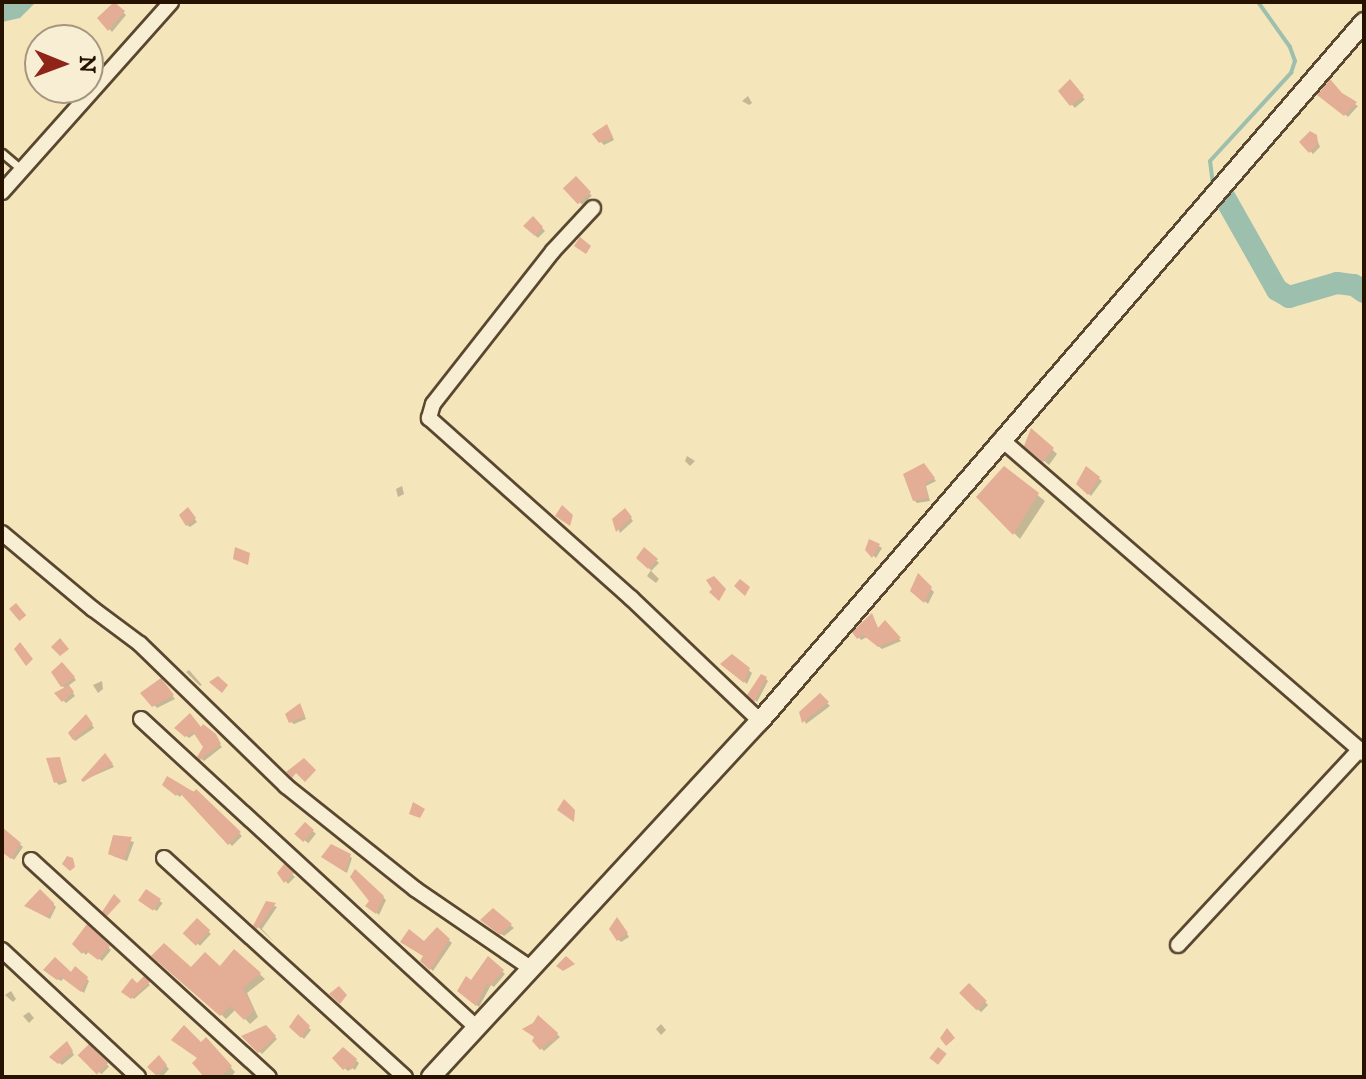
<!DOCTYPE html>
<html>
<head>
<meta charset="utf-8">
<style>
	body { margin:0 }
	#map { position:relative; width:1366px; height:1079px; overflow:hidden; background:#f5e5bb; font-family:"IM FELL DW Pica",serif }
	div>[style] { position:absolute }
	[style*='--x'] { left:calc(var(--x)*1px); top:calc(var(--y)*1px); width:calc(var(--w)*1px); rotate:calc(var(--a)*1deg) }
	.water>* { inset:0; background:#9cbfae }
	.shadow>* { inset:0; background:#0003; transform-origin:0 0 }
	.stream>* { height:4px; margin:-2px; padding:0 2px; transform-origin:2px; border-radius:2px; background:#9cbfae }
	.river>* { height:22px; margin:-11px; padding:0 11px; transform-origin:11px; border-radius:11px; background:#9cbfae }
	.building>* { inset:0; background:#e3ad96; transform-origin:0 0 }
	.roads { filter:drop-shadow(2px 0 #5a472f) drop-shadow(-2px 0 #5a472f) drop-shadow(0 2px #5a472f) drop-shadow(0 -2px #5a472f) }
	.lane>* { height:7px; margin:-3.5px; padding:0 3.5px; transform-origin:3.5px; border-radius:3.5px; background:#f8eed3 }
	.street>* { height:14px; margin:-7px; padding:0 7px; transform-origin:7px; border-radius:7px; background:#f8eed3 }
	.secondary>* { height:18px; margin:-9px; padding:0 9px; transform-origin:9px; border-radius:9px; background:#f8eed3 }
	span { translate:-50% -50%; white-space:nowrap; text-align:center; line-height:1.15; -webkit-text-stroke:6px #f8eed3; paint-order:stroke }
	.frame { position:absolute; inset:0; border:4px solid #271200; pointer-events:none }
	.north { position:absolute; left:24px; top:24px; width:80px; height:80px; box-sizing:border-box; background:#f8eed3; border:2px solid #a4967f; border-radius:50%; rotate:91deg; font-size:22px; font-weight:700; line-height:32px; text-align:center; color:#271200 }
	.north::after { content:''; display:block; margin:auto; width:28px; height:36px; background:#8f2418; clip-path:polygon(50% 0,100% 100%,50% 72%,0 100%) }
</style>
</head>
<body>
<div id="map">
	<div class="water">
		<div style="clip-path:polygon(2px 2px,36px 2px,20px 18px,2px 22px)"></div>
	</div>
	<div class="shadow">
		<div style="clip-path:polygon(114px 4px,126px 15px,112px 32px,100px 18px)"></div>
		<div style="left:1070px;top:82px;width:23px;height:13px;rotate:50deg"></div>
		<div style="clip-path:polygon(748px 96px,752px 103px,749px 105px,742px 101px)"></div>
		<div style="clip-path:polygon(1342px 96px,1358px 106px,1348px 117px,1330px 100px)"></div>
		<div style="clip-path:polygon(607px 126px,614px 140px,604px 145px,601px 142px)"></div>
		<div style="clip-path:polygon(1316px 137px,1320px 147px,1313px 154px,1302px 142px)"></div>
		<div style="left:576px;top:179px;width:23px;height:13px;rotate:47deg"></div>
		<div style="left:533px;top:219px;width:17px;height:10px;rotate:45deg"></div>
		<div style="clip-path:polygon(1032px 431px,1057px 454px,1049px 465px,1027px 446px)"></div>
		<div style="clip-path:polygon(687px 456px,695px 461px,690px 466px,685px 461px)"></div>
		<div style="clip-path:polygon(926px 468px,936px 481px,926px 486px,930px 501px,917px 503px,914px 500px)"></div>
		<div style="clip-path:polygon(1005px 469px,1045px 501px,1020px 539px,978px 497px)"></div>
		<div style="clip-path:polygon(1087px 469px,1102px 481px,1091px 496px,1079px 484px)"></div>
		<div style="clip-path:polygon(402px 486px,404px 494px,398px 497px,396px 489px)"></div>
		<div style="clip-path:polygon(188px 510px,197px 522px,190px 527px,187px 525px)"></div>
		<div style="clip-path:polygon(625px 510px,633px 521px,620px 533px,615px 520px)"></div>
		<div style="clip-path:polygon(870px 541px,882px 548px,876px 558px,867px 550px)"></div>
		<div style="clip-path:polygon(644px 550px,659px 563px,651px 571px,659px 579px,656px 583px,647px 576px,651px 570px,638px 558px)"></div>
		<div style="clip-path:polygon(918px 577px,934px 592px,928px 604px,912px 590px)"></div>
		<div style="clip-path:polygon(872px 616px,879px 630px,885px 623px,901px 641px,882px 649px,867px 637px,861px 640px,855px 633px)"></div>
		<div style="clip-path:polygon(732px 656px,752px 673px,747px 684px,723px 664px)"></div>
		<div style="clip-path:polygon(62px 664px,76px 680px,68px 686px,75px 696px,66px 703px,57px 694px,66px 689px,62px 686px)"></div>
		<div style="clip-path:polygon(189px 670px,202px 685px,200px 686px,186px 672px)"></div>
		<div style="clip-path:polygon(765px 678px,768px 681px,757px 702px,750px 695px)"></div>
		<div style="clip-path:polygon(102px 681px,103px 689px,98px 693px,93px 685px)"></div>
		<div style="clip-path:polygon(163px 684px,175px 699px,157px 708px,143px 693px)"></div>
		<div style="clip-path:polygon(820px 696px,830px 706px,806px 724px,801px 713px)"></div>
		<div style="clip-path:polygon(300px 705px,306px 719px,294px 724px,291px 722px)"></div>
		<div style="left:88px;top:719px;width:11px;height:23px;rotate:56deg"></div>
		<div style="clip-path:polygon(203px 727px,222px 747px,204px 761px,199px 757px,205px 746px,196px 733px,189px 738px,177px 728px)"></div>
		<div style="clip-path:polygon(108px 758px,114px 767px,84px 780px)"></div>
		<div style="clip-path:polygon(59px 759px,67px 782px,59px 785px,56px 782px)"></div>
		<div style="clip-path:polygon(164px 784px,196px 792px,242px 836px,232px 846px,183px 793px,180px 797px)"></div>
		<div style="left:305px;top:825px;width:14px;height:12px;rotate:39deg"></div>
		<div style="clip-path:polygon(2px 829px,23px 847px,14px 860px,2px 850px)"></div>
		<div style="clip-path:polygon(114px 837px,134px 842px,127px 861px,113px 856px)"></div>
		<div style="clip-path:polygon(349px 856px,352px 858px,347px 873px,326px 859px)"></div>
		<div style="clip-path:polygon(284px 867px,295px 877px,288px 884px,279px 873px)"></div>
		<div style="clip-path:polygon(356px 872px,386px 900px,379px 915px,371px 908px,372px 901px)"></div>
		<div style="clip-path:polygon(40px 892px,56px 907px,50px 919px,29px 908px)"></div>
		<div style="left:147px;top:892px;width:19px;height:10px;rotate:35deg"></div>
		<div style="clip-path:polygon(267px 903px,277px 907px,262px 929px,275px 943px,256px 925px)"></div>
		<div style="clip-path:polygon(493px 911px,514px 928px,504px 936px,485px 922px)"></div>
		<div style="left:197px;top:921px;width:19px;height:16px;rotate:43deg"></div>
		<div style="clip-path:polygon(619px 922px,629px 937px,621px 942px,618px 939px)"></div>
		<div style="clip-path:polygon(87px 927px,111px 950px,102px 961px,89px 951px,86px 955px,75px 944px)"></div>
		<div style="clip-path:polygon(437px 930px,452px 943px,433px 971px,423px 961px,424px 944px)"></div>
		<div style="clip-path:polygon(235px 951px,265px 979px,247px 993px,258px 1017px,250px 1024px,236px 1009px,226px 1019px,180px 976px,191px 969px,220px 968px)"></div>
		<div style="clip-path:polygon(488px 959px,505px 974px,494px 987px,491px 985px,479px 1007px,459px 991px,471px 982px)"></div>
		<div style="clip-path:polygon(76px 969px,89px 981px,84px 993px,64px 978px,61px 981px,48px 973px,71px 975px)"></div>
		<div style="clip-path:polygon(144px 979px,150px 985px,134px 999px,124px 991px)"></div>
		<div style="left:969px;top:986px;width:27px;height:10px;rotate:45deg"></div>
		<div style="clip-path:polygon(11px 991px,16px 999px,13px 1002px,5px 995px)"></div>
		<div style="clip-path:polygon(29px 1012px,34px 1018px,29px 1023px,23px 1016px)"></div>
		<div style="clip-path:polygon(298px 1017px,311px 1030px,304px 1039px,292px 1027px)"></div>
		<div style="clip-path:polygon(539px 1018px,560px 1037px,544px 1051px,534px 1041px,534px 1025px)"></div>
		<div style="clip-path:polygon(661px 1024px,666px 1030px,661px 1035px,656px 1029px)"></div>
		<div style="clip-path:polygon(266px 1028px,277px 1039px,262px 1054px,244px 1037px)"></div>
		<div style="clip-path:polygon(206px 1040px,235px 1072px,231px 1077px,205px 1077px,199px 1059px,201px 1045px)"></div>
		<div style="clip-path:polygon(69px 1046px,74px 1055px,62px 1065px,52px 1057px)"></div>
		<div style="left:89px;top:1047px;width:28px;height:11px;rotate:44deg"></div>
		<div style="clip-path:polygon(343px 1050px,359px 1063px,355px 1070px,352px 1068px,348px 1071px,334px 1059px)"></div>
		<div style="clip-path:polygon(159px 1058px,169px 1069px,162px 1077px,150px 1067px)"></div>
	</div>
	<div class="stream">
		<div style="--x:1213;--y:185;--w:24;--a:-97"></div>
		<div style="--x:1210;--y:161;--w:120;--a:-47.4"></div>
		<div style="--x:1291;--y:73;--w:13;--a:-72"></div>
		<div style="--x:1295;--y:61;--w:15;--a:-110"></div>
		<div style="--x:1290;--y:47;--w:55;--a:-125.4"></div>
	</div>
	<div class="river">
		<div style="--x:1225;--y:198;--w:106;--a:60.5"></div>
		<div style="--x:1277;--y:290;--w:14;--a:30"></div>
		<div style="--x:1289;--y:297;--w:50;--a:-16.3"></div>
		<div style="--x:1337;--y:283;--w:17;--a:7"></div>
		<div style="--x:1354;--y:285;--w:12;--a:35"></div>
	</div>
	<div class="building">
		<div style="clip-path:polygon(114px 2px,125px 11px,108px 31px,97px 18px)"></div>
		<div style="clip-path:polygon(1070px 79px,1084px 96px,1070px 106px,1058px 91px)"></div>
		<div style="clip-path:polygon(1330px 79px,1342px 93px,1357px 102px,1344px 116px,1317px 95px)"></div>
		<div style="clip-path:polygon(607px 124px,613px 137px,599px 143px,592px 134px)"></div>
		<div style="clip-path:polygon(1310px 131px,1317px 135px,1318px 144px,1309px 153px,1299px 142px)"></div>
		<div style="left:576px;top:176px;width:22px;height:18px;rotate:47deg"></div>
		<div style="clip-path:polygon(533px 216px,543px 227px,535px 236px,523px 226px)"></div>
		<div style="clip-path:polygon(580px 237px,591px 246px,586px 254px,574px 246px)"></div>
		<div style="clip-path:polygon(1031px 428px,1054px 448px,1043px 462px,1024px 446px)"></div>
		<div style="clip-path:polygon(924px 463px,935px 478px,925px 483px,928px 498px,913px 501px,903px 474px)"></div>
		<div style="clip-path:polygon(1004px 466px,1039px 493px,1013px 535px,976px 497px)"></div>
		<div style="clip-path:polygon(1086px 466px,1100px 477px,1088px 495px,1076px 484px)"></div>
		<div style="clip-path:polygon(562px 505px,573px 515px,570px 526px,555px 516px)"></div>
		<div style="clip-path:polygon(188px 507px,196px 518px,186px 526px,179px 515px)"></div>
		<div style="clip-path:polygon(625px 508px,632px 517px,616px 532px,612px 519px)"></div>
		<div style="clip-path:polygon(869px 539px,880px 544px,872px 558px,865px 550px)"></div>
		<div style="clip-path:polygon(235px 547px,250px 553px,248px 565px,233px 559px)"></div>
		<div style="clip-path:polygon(644px 547px,658px 559px,648px 569px,636px 558px)"></div>
		<div style="clip-path:polygon(918px 573px,932px 587px,924px 603px,910px 591px)"></div>
		<div style="clip-path:polygon(714px 576px,726px 589px,719px 601px,709px 592px,712px 589px,706px 580px)"></div>
		<div style="clip-path:polygon(740px 579px,750px 587px,745px 596px,734px 586px)"></div>
		<div style="left:16px;top:603px;width:16px;height:9px;rotate:50deg"></div>
		<div style="clip-path:polygon(872px 613px,878px 628px,885px 620px,901px 638px,878px 647px,863px 635px,857px 639px,852px 632px)"></div>
		<div style="clip-path:polygon(60px 638px,69px 649px,60px 656px,51px 647px)"></div>
		<div style="clip-path:polygon(20px 642px,33px 659px,26px 666px,14px 649px)"></div>
		<div style="clip-path:polygon(732px 654px,750px 668px,744px 683px,720px 664px)"></div>
		<div style="clip-path:polygon(62px 662px,75px 677px,61px 687px,51px 672px)"></div>
		<div style="clip-path:polygon(761px 674px,767px 677px,754px 702px,747px 695px)"></div>
		<div style="clip-path:polygon(218px 676px,228px 685px,222px 693px,209px 682px)"></div>
		<div style="clip-path:polygon(161px 678px,174px 695px,152px 707px,140px 693px)"></div>
		<div style="clip-path:polygon(69px 685px,74px 692px,62px 702px,54px 693px)"></div>
		<div style="clip-path:polygon(820px 693px,829px 702px,802px 723px,799px 712px)"></div>
		<div style="clip-path:polygon(300px 703px,305px 716px,289px 723px,285px 714px)"></div>
		<div style="clip-path:polygon(190px 713px,201px 727px,203px 724px,216px 734px,221px 744px,200px 760px,197px 757px,203px 747px,193px 732px,185px 737px,174px 728px)"></div>
		<div style="clip-path:polygon(86px 714px,93px 724px,73px 740px,68px 733px)"></div>
		<div style="clip-path:polygon(105px 753px,113px 764px,83px 782px,81px 780px)"></div>
		<div style="clip-path:polygon(60px 757px,66px 780px,54px 783px,46px 758px)"></div>
		<div style="clip-path:polygon(304px 758px,316px 770px,305px 782px,296px 773px,292px 778px,286px 772px)"></div>
		<div style="clip-path:polygon(167px 776px,194px 792px,196px 789px,241px 832px,228px 845px,179px 792px,176px 796px,162px 785px)"></div>
		<div style="clip-path:polygon(564px 799px,575px 810px,574px 822px,557px 810px)"></div>
		<div style="clip-path:polygon(413px 802px,425px 809px,420px 818px,409px 814px)"></div>
		<div style="left:305px;top:822px;width:12px;height:16px;rotate:42deg"></div>
		<div style="clip-path:polygon(2px 827px,21px 843px,11px 859px,2px 852px)"></div>
		<div style="clip-path:polygon(113px 835px,132px 837px,124px 860px,108px 854px)"></div>
		<div style="clip-path:polygon(331px 844px,351px 854px,345px 872px,321px 857px)"></div>
		<div style="clip-path:polygon(67px 856px,73px 858px,75px 867px,70px 871px,62px 864px)"></div>
		<div style="clip-path:polygon(284px 864px,294px 873px,284px 883px,277px 873px)"></div>
		<div style="clip-path:polygon(355px 869px,384px 896px,376px 914px,365px 906px,369px 901px,350px 877px)"></div>
		<div style="clip-path:polygon(40px 889px,54px 903px,53px 910px,47px 917px,24px 906px)"></div>
		<div style="left:146px;top:889px;width:18px;height:14px;rotate:34deg"></div>
		<div style="clip-path:polygon(114px 894px,121px 901px,107px 916px,102px 912px)"></div>
		<div style="clip-path:polygon(266px 901px,276px 903px,257px 929px,253px 926px)"></div>
		<div style="clip-path:polygon(493px 908px,512px 924px,500px 935px,480px 920px)"></div>
		<div style="clip-path:polygon(617px 917px,628px 933px,617px 941px,609px 929px)"></div>
		<div style="left:197px;top:918px;width:18px;height:21px;rotate:43deg"></div>
		<div style="clip-path:polygon(87px 924px,110px 946px,98px 960px,85px 950px,82px 954px,72px 944px)"></div>
		<div style="clip-path:polygon(437px 927px,450px 939px,430px 970px,420px 961px,423px 956px,400px 942px,409px 929px,424px 941px)"></div>
		<div style="clip-path:polygon(164px 943px,191px 967px,205px 952px,220px 966px,234px 949px,261px 973px,243px 988px,254px 1011px,244px 1020px,230px 1006px,220px 1016px,151px 956px)"></div>
		<div style="clip-path:polygon(488px 956px,504px 970px,490px 986px,487px 984px,476px 1006px,457px 991px,466px 976px,471px 980px)"></div>
		<div style="clip-path:polygon(566px 956px,575px 964px,563px 971px,556px 966px)"></div>
		<div style="clip-path:polygon(55px 957px,71px 972px,75px 966px,88px 977px,81px 992px,61px 977px,57px 980px,43px 970px)"></div>
		<div style="clip-path:polygon(144px 976px,150px 982px,131px 999px,121px 992px,132px 978px,137px 983px)"></div>
		<div style="left:969px;top:983px;width:25px;height:14px;rotate:45deg"></div>
		<div style="clip-path:polygon(339px 986px,347px 995px,340px 1004px,329px 994px)"></div>
		<div style="clip-path:polygon(298px 1014px,310px 1026px,301px 1038px,289px 1027px)"></div>
		<div style="clip-path:polygon(538px 1015px,558px 1033px,553px 1043px,550px 1040px,540px 1050px,532px 1041px,534px 1037px,522px 1029px,533px 1023px)"></div>
		<div style="clip-path:polygon(184px 1025px,201px 1042px,206px 1037px,232px 1066px,221px 1077px,204px 1077px,192px 1063px,197px 1058px,171px 1040px)"></div>
		<div style="clip-path:polygon(266px 1025px,276px 1036px,258px 1053px,241px 1036px)"></div>
		<div style="clip-path:polygon(947px 1028px,955px 1038px,946px 1046px,940px 1038px)"></div>
		<div style="clip-path:polygon(67px 1041px,73px 1051px,58px 1064px,49px 1057px)"></div>
		<div style="left:89px;top:1044px;width:27px;height:16px;rotate:45deg"></div>
		<div style="clip-path:polygon(343px 1047px,357px 1059px,351px 1070px,348px 1066px,343px 1070px,332px 1058px)"></div>
		<div style="left:938px;top:1047px;width:11px;height:14px;rotate:38deg"></div>
		<div style="clip-path:polygon(159px 1055px,167px 1065px,157px 1076px,147px 1067px)"></div>
	</div>
	<div class="roads">
		<div class="lane">
			<div style="--x:2;--y:153;--w:25;--a:40"></div>
		</div>
		<div class="street">
			<div style="--x:2;--y:192;--w:254;--a:-48.3"></div>
			<div style="--x:593;--y:208;--w:59;--a:132.9"></div>
			<div style="--x:553;--y:251;--w:194;--a:128.1"></div>
			<div style="--x:433;--y:404;--w:15;--a:106"></div>
			<div style="--x:429;--y:418;--w:271;--a:41.7"></div>
			<div style="--x:631;--y:598;--w:178;--a:43.6"></div>
			<div style="--x:1001;--y:439;--w:480;--a:40.9"></div>
			<div style="--x:2;--y:533;--w:119;--a:39.9"></div>
			<div style="--x:93;--y:609;--w:59;--a:36.7"></div>
			<div style="--x:140;--y:644;--w:204;--a:44.2"></div>
			<div style="--x:286;--y:786;--w:165;--a:38.6"></div>
			<div style="--x:415;--y:889;--w:142;--a:34.4"></div>
			<div style="--x:141;--y:719;--w:456;--a:42.6"></div>
			<div style="--x:164;--y:858;--w:326;--a:42.3"></div>
			<div style="--x:31;--y:860;--w:322;--a:42.4"></div>
			<div style="--x:1178;--y:945;--w:267;--a:-47.1"></div>
			<div style="--x:2;--y:950;--w:186;--a:43"></div>
		</div>
		<div class="secondary">
			<div style="--x:431;--y:1077;--w:485;--a:-47.3"></div>
			<div style="--x:760;--y:721;--w:924;--a:-49.17"></div>
		</div>
	</div>
	<div class="frame"></div>
	<div class="north">N</div>
</div>
</body>
</html>
